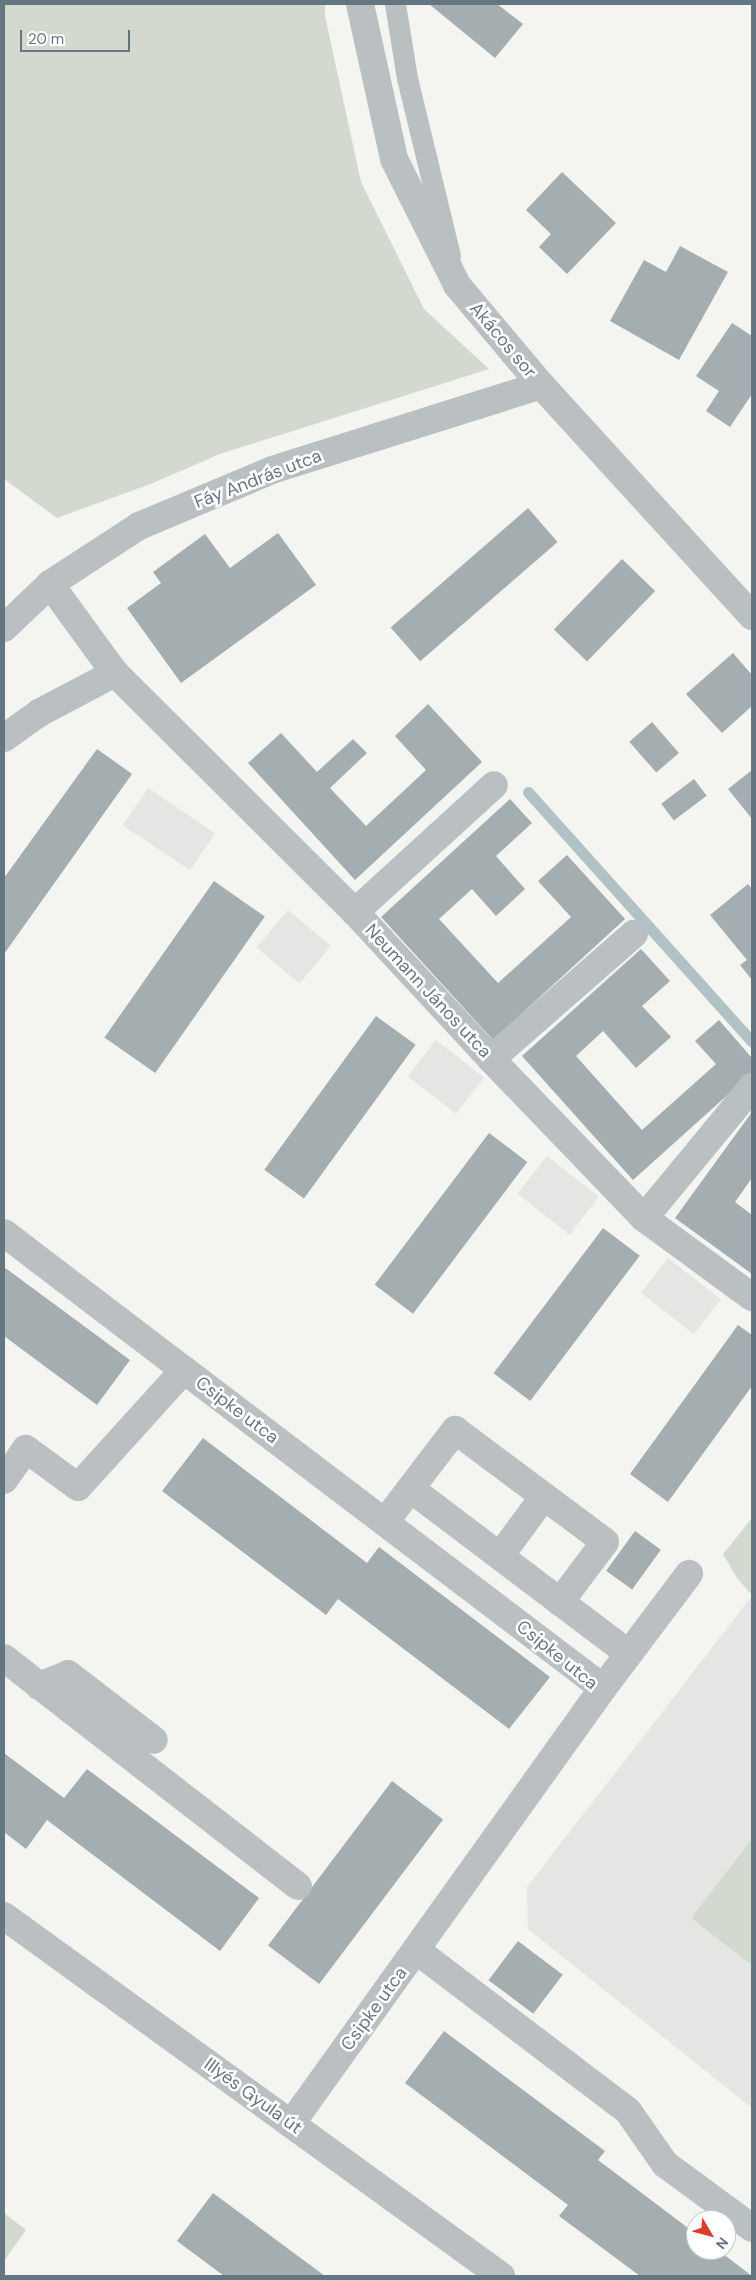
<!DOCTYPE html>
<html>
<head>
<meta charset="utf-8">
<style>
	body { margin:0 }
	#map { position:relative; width:756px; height:2280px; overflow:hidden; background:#f4f4f0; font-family:"DM Sans",sans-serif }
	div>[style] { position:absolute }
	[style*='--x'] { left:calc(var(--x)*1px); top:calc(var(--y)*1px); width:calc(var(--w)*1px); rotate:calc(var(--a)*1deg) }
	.built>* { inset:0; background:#e5e5e4; transform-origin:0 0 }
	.green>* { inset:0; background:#d4d9d0 }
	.stream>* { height:11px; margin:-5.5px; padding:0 5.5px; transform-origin:5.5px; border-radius:5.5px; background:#b2c2c4 }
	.building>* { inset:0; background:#a4aeb1; transform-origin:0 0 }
	.service>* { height:21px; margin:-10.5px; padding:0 10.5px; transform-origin:10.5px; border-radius:10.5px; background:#bac0c2 }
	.minor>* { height:28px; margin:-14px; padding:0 14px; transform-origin:14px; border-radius:14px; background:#bac0c2 }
	.tertiary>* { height:28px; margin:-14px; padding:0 14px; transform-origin:14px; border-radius:14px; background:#bac0c2 }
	span { translate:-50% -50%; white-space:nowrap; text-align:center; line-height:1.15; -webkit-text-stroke:5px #fff; paint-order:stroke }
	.street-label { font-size:18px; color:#647780 }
	.frame { position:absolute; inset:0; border:5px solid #647780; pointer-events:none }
	.north { position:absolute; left:686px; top:2210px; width:50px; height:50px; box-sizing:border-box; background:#fff; border:1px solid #c1c9cc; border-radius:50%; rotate:127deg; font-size:14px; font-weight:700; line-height:20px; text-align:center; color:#647780 }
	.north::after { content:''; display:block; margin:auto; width:18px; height:22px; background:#dc3c29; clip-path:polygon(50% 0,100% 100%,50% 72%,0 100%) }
	.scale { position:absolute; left:20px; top:30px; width:110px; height:22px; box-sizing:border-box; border:2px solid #647780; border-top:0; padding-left:6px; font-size:15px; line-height:18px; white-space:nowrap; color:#647780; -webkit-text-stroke:4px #fff; paint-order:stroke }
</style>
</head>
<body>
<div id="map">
	<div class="built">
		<div style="left:148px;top:788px;width:81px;height:45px;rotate:34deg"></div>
		<div style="left:288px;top:910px;width:56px;height:49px;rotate:40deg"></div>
		<div style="left:436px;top:1040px;width:61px;height:46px;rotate:38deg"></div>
		<div style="left:547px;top:1156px;width:66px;height:48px;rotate:38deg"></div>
		<div style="left:668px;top:1258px;width:67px;height:44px;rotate:38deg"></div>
		<div style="clip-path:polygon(752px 1596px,752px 2108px,528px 1929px,527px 1887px)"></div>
	</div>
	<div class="green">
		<div style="clip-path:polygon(4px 4px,325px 4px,325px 16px,361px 182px,424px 309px,489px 369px,220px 454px,153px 483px,57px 518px,4px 479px)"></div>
		<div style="clip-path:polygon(752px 1518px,752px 1595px,737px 1578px,723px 1554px)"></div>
		<div style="clip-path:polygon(752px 1839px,752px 1965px,691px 1918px)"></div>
		<div style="clip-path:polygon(4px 2213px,26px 2230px,4px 2261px)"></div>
	</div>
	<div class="stream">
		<div style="--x:528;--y:792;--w:336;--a:48.1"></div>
	</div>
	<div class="building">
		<div style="clip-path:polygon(429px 4px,497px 4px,523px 24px,495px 58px)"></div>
		<div style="clip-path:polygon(562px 172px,616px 223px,567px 274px,539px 247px,551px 234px,526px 210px)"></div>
		<div style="clip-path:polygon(680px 246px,728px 272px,679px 360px,610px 321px,644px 260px,666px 272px)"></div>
		<div style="clip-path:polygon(732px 323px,752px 336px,752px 394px,730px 427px,706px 411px,719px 391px,696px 376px)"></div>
		<div style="left:528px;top:508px;width:45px;height:182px;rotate:49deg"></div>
		<div style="clip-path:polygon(278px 533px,316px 585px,181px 683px,127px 608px,161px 583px,153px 572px,205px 534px,230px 568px)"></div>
		<div style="left:622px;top:559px;width:46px;height:98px;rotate:44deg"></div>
		<div style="clip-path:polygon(733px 653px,752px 675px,752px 706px,722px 733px,686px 694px)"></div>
		<div style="clip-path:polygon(428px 704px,482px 762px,355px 880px,248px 763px,281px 733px,317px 772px,353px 739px,367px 753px,330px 788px,366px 826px,426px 770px,395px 736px)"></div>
		<div style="left:652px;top:722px;width:41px;height:30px;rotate:49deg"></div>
		<div style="clip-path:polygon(97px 749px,132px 774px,4px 954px,4px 878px)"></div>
		<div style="clip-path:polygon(752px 770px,752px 819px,728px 789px)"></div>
		<div style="left:694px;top:779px;width:21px;height:41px;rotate:53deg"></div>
		<div style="clip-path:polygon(510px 799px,532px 823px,496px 856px,525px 889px,496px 916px,472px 889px,439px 919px,498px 983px,571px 917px,538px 881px,567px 855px,625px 919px,493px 1040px,381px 917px)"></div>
		<div style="left:214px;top:881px;width:62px;height:191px;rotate:35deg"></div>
		<div style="clip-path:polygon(748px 884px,752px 889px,752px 980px,740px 965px,747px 960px,710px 915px)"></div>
		<div style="clip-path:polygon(641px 949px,670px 981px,642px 1006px,671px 1037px,636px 1068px,603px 1031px,576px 1056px,642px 1130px,716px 1064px,695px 1041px,719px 1020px,752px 1058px,752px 1073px,633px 1180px,522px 1056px)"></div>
		<div style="left:376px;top:1016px;width:49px;height:190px;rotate:36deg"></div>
		<div style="clip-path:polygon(752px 1112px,752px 1178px,735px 1202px,752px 1215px,752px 1274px,675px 1218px)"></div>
		<div style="left:489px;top:1133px;width:48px;height:190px;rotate:37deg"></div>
		<div style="left:603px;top:1228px;width:46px;height:182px;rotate:37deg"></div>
		<div style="clip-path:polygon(4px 1267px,130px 1360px,97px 1405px,4px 1336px)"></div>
		<div style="clip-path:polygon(738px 1325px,752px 1335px,752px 1386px,668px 1502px,630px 1474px)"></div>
		<div style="clip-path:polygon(203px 1438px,367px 1563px,379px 1547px,550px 1677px,509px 1729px,338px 1599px,326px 1615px,162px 1491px)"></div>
		<div style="left:635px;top:1531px;width:32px;height:49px;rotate:36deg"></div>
		<div style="clip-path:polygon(4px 1753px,64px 1798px,87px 1769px,259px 1898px,220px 1951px,47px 1820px,26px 1849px,4px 1832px)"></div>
		<div style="left:392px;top:1781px;width:64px;height:206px;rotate:37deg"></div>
		<div style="left:518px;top:1941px;width:56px;height:49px;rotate:37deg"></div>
		<div style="clip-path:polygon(444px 2031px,605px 2151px,598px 2160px,696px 2234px,696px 2250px,718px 2250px,752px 2276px,640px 2276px,559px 2216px,568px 2205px,405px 2083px)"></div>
		<div style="clip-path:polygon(213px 2193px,240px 2213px,325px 2276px,224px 2276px,177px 2241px)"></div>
	</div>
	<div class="service">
		<div style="--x:395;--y:4;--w:75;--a:80.8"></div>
		<div style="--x:407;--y:78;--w:183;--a:76.4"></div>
	</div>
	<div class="minor">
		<div style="--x:360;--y:4;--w:159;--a:77.6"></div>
		<div style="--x:394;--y:159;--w:141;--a:63.4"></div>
		<div style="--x:457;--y:285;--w:131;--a:50"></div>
		<div style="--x:541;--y:385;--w:313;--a:47.6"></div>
		<div style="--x:50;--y:584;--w:110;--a:53.9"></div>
		<div style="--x:115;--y:673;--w:339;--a:44.9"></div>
		<div style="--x:355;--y:912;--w:200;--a:47.2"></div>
		<div style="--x:491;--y:1059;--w:221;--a:46.1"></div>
		<div style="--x:644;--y:1218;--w:134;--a:36.2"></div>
		<div style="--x:4;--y:628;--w:64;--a:-43.7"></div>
		<div style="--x:50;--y:584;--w:106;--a:-33.1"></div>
		<div style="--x:139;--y:526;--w:144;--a:-22.8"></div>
		<div style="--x:272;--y:470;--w:282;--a:-17.5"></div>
		<div style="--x:4;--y:738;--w:43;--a:-35.5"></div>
		<div style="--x:39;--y:713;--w:86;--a:-27.8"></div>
		<div style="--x:355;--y:912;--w:188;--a:-42.4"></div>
		<div style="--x:491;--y:1059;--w:190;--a:-41.2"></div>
		<div style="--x:644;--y:1218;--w:170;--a:-50.5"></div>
		<div style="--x:4;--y:1233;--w:226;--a:37.3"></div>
		<div style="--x:4;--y:1480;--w:38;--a:-55"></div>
		<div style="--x:26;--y:1449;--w:64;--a:36.2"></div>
		<div style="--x:78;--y:1487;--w:158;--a:-47.8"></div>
		<div style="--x:184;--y:1370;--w:526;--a:37.2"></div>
		<div style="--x:603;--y:1688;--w:536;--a:125.59"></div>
		<div style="--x:411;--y:1489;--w:273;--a:37.1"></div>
		<div style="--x:385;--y:1522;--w:116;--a:-52.7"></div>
		<div style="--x:455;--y:1430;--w:187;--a:36.7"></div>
		<div style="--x:605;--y:1542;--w:75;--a:126.9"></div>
		<div style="--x:500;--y:1556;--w:74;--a:-53.7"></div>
		<div style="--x:4;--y:1658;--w:372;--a:37.8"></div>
		<div style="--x:39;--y:1686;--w:31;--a:-22"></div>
		<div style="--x:68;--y:1674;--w:108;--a:37.5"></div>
		<div style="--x:603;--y:1688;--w:143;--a:-53"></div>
		<div style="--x:416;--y:1950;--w:266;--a:37.2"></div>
		<div style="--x:628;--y:2111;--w:65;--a:55.1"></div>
		<div style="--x:665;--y:2164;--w:108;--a:36.3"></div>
	</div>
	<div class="tertiary">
		<div style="--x:4;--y:1916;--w:614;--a:35.92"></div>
	</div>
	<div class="street-label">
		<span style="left:503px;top:340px;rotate:50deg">Akácos sor</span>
		<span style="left:258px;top:479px;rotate:-21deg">Fáy András utca</span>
		<span style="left:428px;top:991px;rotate:47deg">Neumann János utca</span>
		<span style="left:237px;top:1410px;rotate:37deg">Csipke utca</span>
		<span style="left:557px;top:1655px;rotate:39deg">Csipke utca</span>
		<span style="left:374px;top:2009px;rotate:-54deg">Csipke utca</span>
		<span style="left:253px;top:2096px;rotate:36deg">Illyés Gyula út</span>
	</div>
	<div class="frame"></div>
	<div class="north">N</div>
	<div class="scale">20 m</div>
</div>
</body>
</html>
